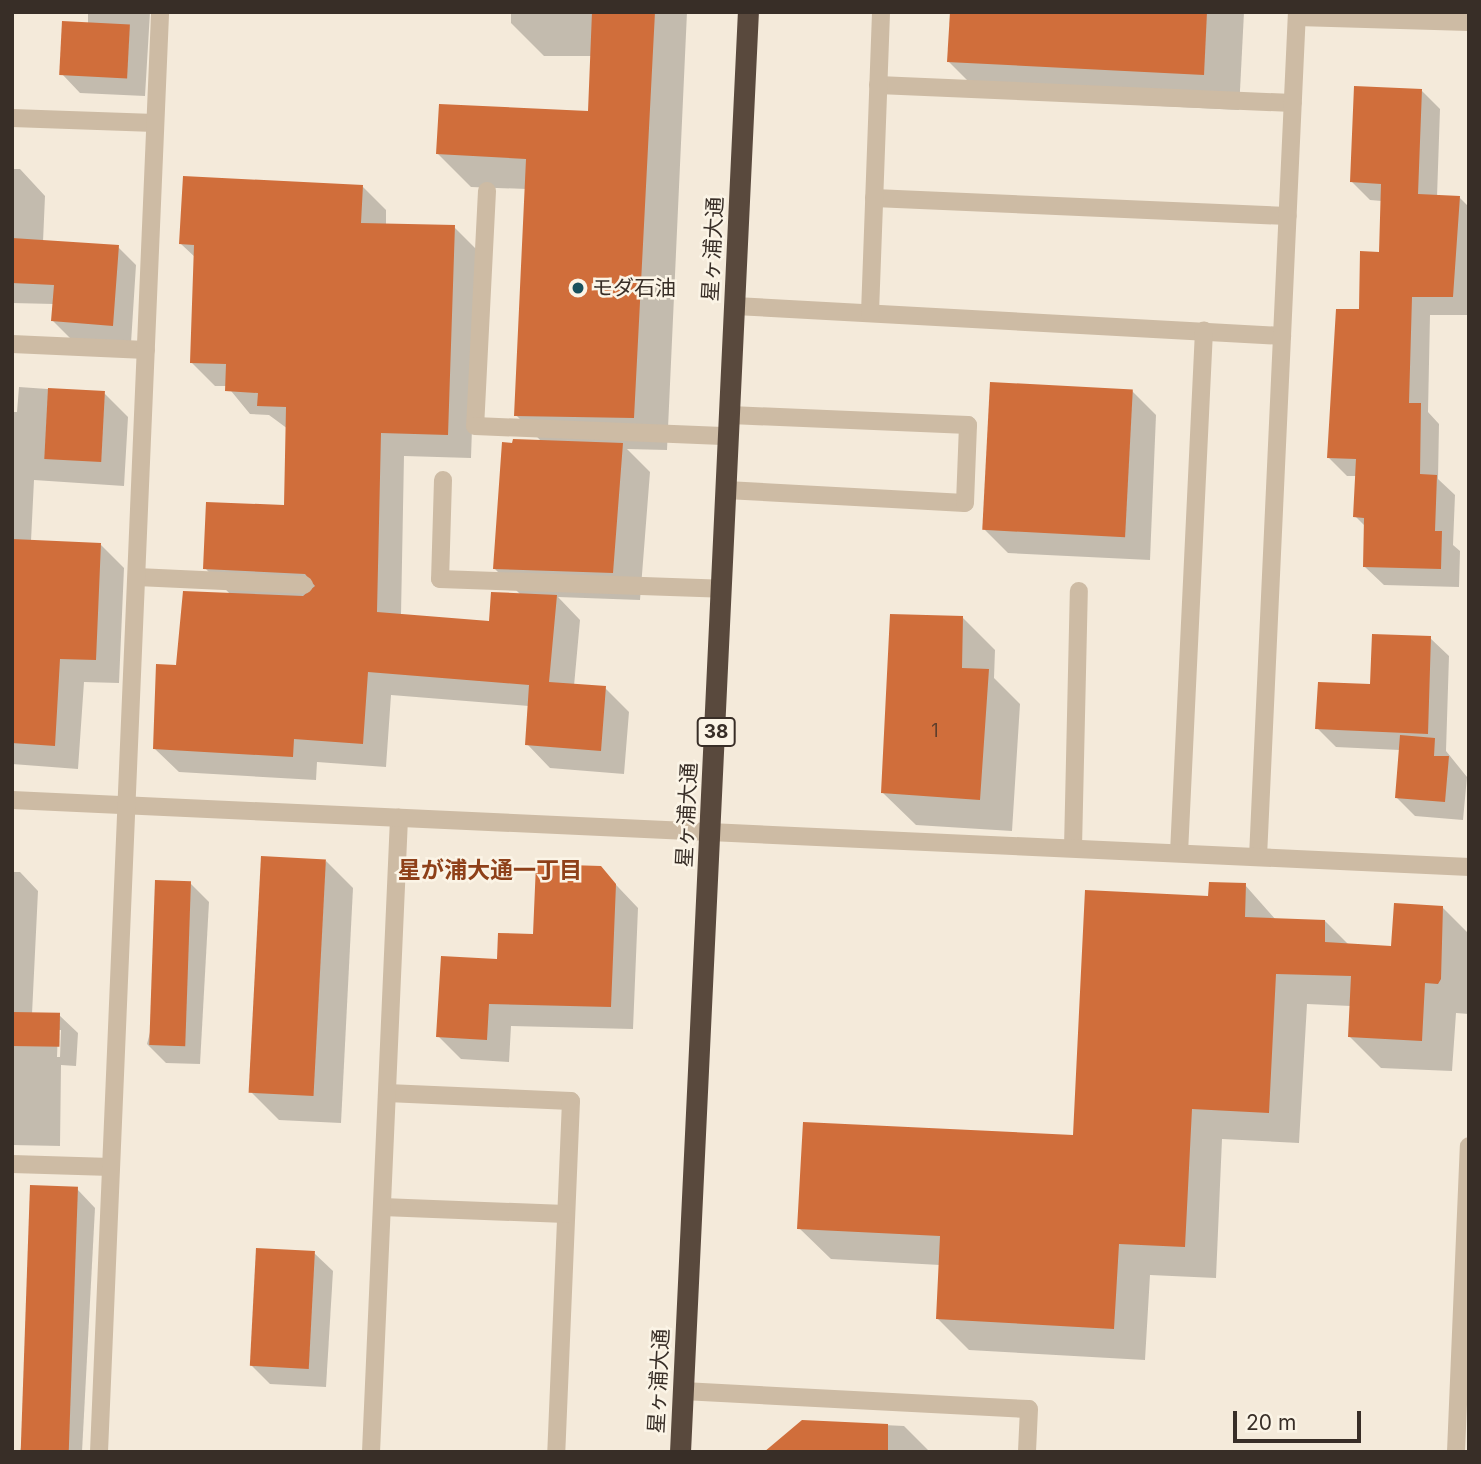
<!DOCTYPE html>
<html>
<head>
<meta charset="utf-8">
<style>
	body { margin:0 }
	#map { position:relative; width:1481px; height:1464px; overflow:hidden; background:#f4eada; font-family:Inter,"Noto Sans JP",sans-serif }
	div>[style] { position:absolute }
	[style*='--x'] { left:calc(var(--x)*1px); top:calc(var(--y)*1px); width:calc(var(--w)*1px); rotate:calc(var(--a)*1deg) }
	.shadow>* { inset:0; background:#0003 }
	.building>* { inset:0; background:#d06e3b; transform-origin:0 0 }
	.lane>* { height:18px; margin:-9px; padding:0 9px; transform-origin:9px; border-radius:9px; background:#cdbba4 }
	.street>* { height:18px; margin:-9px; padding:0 9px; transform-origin:9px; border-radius:9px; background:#cdbba4 }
	.highway>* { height:21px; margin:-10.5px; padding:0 10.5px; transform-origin:10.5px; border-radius:10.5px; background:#59493d }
	.dots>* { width:19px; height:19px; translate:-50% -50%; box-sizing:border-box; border:4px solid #fbf4e6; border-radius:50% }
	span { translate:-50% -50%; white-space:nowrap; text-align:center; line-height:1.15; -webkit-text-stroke:5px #fbf4e6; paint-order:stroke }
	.number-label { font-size:18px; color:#5e3e2c }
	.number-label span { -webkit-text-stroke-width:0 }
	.shield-label span { padding:2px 5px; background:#fbf4e6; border:2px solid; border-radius:5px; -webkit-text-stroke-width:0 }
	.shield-label { font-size:19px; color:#382e27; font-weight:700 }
	.street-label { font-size:21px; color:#382e27 }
	.poi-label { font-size:21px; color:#382e27 }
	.left { translate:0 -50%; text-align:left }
	.neighbourhood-label { font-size:23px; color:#8e4019; font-weight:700 }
	.frame { position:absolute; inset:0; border:14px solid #382e27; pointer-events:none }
	.scale { position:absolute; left:1233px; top:1411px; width:128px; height:32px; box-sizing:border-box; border:4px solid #382e27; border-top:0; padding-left:9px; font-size:21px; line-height:24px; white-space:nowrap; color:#382e27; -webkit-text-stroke:5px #fbf4e6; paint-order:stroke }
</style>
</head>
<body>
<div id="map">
	<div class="shadow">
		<div style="clip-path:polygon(88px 12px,150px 12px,145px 96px,80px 93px,62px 74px,88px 24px)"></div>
		<div style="clip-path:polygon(511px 12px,687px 12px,667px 450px,627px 449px,650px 472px,640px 600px,558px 597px,580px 620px,574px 686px,605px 688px,629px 712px,624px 774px,550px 768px,527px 744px,529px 706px,391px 695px,386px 767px,317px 762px,316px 780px,179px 772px,155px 749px,231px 595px,205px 568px,286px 507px,288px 429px,269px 415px,250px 414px,227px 386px,215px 386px,191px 362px,196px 258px,181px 244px,363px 187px,386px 210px,386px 225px,454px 227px,478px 251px,471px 458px,404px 456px,401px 615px,491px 623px,521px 595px,495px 569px,542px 442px,516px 415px,527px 189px,471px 187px,438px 154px,590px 113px,592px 56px,544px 56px,511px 23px)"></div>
		<div style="clip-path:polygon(951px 12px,1244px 12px,1239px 110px,984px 97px,949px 62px)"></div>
		<div style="clip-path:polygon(1422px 91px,1440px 109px,1437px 197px,1459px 197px,1469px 207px,1469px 315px,1430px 315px,1428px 412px,1439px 424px,1438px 479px,1455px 495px,1453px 545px,1460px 551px,1459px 587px,1384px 585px,1365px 567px,1366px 527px,1355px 516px,1357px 476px,1347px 476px,1329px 458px,1361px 311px,1380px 253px,1382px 201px,1370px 200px,1352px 182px)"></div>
		<div style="clip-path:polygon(12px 169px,20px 169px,45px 196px,43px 242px,118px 247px,136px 265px,131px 343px,71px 339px,53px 321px,54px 304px,12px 303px)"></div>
		<div style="clip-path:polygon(19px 387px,104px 393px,128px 417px,124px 486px,34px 480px,31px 541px,101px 545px,124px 568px,119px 683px,84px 682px,78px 769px,12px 764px,12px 412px,17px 412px)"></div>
		<div style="clip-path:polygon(1132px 391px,1156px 415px,1150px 560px,1008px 553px,984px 529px)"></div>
		<div style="clip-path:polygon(963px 618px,995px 650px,994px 678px,1020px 704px,1012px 831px,916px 825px,883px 793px)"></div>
		<div style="clip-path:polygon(1430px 638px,1449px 656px,1446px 751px,1467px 777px,1463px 820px,1415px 816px,1397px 798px,1400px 750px,1336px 747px,1317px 728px)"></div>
		<div style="clip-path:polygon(326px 861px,353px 888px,341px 1123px,279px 1120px,251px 1092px)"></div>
		<div style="clip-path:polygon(600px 868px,638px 908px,633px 1029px,511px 1026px,509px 1062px,461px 1059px,438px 1036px,499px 961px,535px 935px)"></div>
		<div style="clip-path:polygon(evenodd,12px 872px,20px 872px,38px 891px,32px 1014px,59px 1015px,78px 1033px,76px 1066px,61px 1065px,60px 1146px,12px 1145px,12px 872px,58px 1030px,61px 1030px,60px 1057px,57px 1057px,58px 1030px)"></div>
		<div style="clip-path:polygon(190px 883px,209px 902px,200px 1064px,166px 1063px,147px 1044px)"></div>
		<div style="clip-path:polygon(1245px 885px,1276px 920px,1325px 921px,1349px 945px,1393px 948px,1442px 907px,1469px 934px,1469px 1014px,1456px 1013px,1452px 1071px,1381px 1068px,1350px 1037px,1351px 1006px,1307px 1004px,1299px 1143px,1222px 1139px,1216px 1278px,1150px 1275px,1145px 1360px,969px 1350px,938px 1319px,940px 1265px,831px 1259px,799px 1228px,1074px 1137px,1210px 897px)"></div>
		<div style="clip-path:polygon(77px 1189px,95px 1208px,82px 1452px,20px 1452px)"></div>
		<div style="clip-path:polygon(314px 1253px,333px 1271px,326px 1387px,270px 1384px,251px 1365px)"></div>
		<div style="clip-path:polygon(802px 1421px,904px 1426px,930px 1452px,766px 1452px)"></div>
	</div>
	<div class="building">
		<div style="clip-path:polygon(592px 12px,655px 12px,634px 418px,514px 416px,526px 159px,436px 154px,439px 104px,588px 111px)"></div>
		<div style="clip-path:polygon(950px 12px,1207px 12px,1204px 75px,947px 62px)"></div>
		<div style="left:62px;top:21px;width:68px;height:54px;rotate:3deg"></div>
		<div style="clip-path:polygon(1354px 86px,1422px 89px,1418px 194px,1460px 196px,1453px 297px,1412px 297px,1409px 403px,1421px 403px,1420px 474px,1437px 475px,1435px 531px,1442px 531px,1441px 569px,1363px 567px,1364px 518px,1353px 517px,1356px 459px,1327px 458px,1336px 309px,1359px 309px,1360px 251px,1379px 252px,1381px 184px,1350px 182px)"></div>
		<div style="clip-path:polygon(183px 176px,363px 185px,361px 223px,455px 225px,448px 435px,381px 433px,377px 612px,489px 621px,491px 592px,557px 595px,549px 682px,606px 686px,601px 751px,525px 745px,529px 685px,368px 672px,363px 744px,294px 739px,293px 757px,153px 749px,156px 664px,176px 665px,183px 591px,303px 596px,315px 586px,305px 574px,203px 569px,206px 502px,284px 505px,286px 407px,257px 406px,258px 393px,225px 391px,226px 364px,190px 363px,194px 245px,179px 244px)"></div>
		<div style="clip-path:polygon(12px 238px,119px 245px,113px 326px,51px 321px,54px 285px,12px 283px)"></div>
		<div style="left:990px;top:382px;width:143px;height:148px;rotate:3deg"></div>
		<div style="left:48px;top:388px;width:57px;height:71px;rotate:3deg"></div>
		<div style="clip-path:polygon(513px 439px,623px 443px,613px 573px,493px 569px,502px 442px,512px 443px)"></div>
		<div style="clip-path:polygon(12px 539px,101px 543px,96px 660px,60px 659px,55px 746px,12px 743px)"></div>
		<div style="clip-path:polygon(890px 614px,963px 616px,962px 668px,989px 669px,980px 800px,881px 793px)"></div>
		<div style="clip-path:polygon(1372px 634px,1431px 636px,1428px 734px,1315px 729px,1318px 682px,1370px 684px)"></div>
		<div style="clip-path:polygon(1400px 735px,1435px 738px,1434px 756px,1449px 756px,1445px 802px,1395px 798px)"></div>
		<div style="left:261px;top:856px;width:65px;height:237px;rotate:3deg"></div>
		<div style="clip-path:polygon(536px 864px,601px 866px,616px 884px,611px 1007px,489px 1004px,487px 1040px,436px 1037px,441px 956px,497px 959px,498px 933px,533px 934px)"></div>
		<div style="left:155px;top:880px;width:36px;height:165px;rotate:2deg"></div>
		<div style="clip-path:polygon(1209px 882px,1246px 883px,1245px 917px,1325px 920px,1325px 942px,1391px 946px,1394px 903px,1443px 906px,1441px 979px,1438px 984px,1425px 983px,1422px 1041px,1348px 1037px,1351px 976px,1276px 974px,1269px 1113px,1192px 1109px,1185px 1247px,1119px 1244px,1114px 1329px,936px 1319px,940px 1236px,797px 1229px,803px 1122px,1073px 1135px,1085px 890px,1208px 896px)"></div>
		<div style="left:12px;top:1012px;width:48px;height:34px;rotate:1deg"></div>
		<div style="left:30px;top:1185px;width:48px;height:267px;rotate:2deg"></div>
		<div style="left:256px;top:1248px;width:59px;height:118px;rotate:3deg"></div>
		<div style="clip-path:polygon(802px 1420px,888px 1424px,888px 1452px,764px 1452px)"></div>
	</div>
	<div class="lane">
		<div style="--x:1297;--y:17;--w:172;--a:1.7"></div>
		<div style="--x:878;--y:85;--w:415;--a:2.5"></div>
		<div style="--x:487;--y:191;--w:235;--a:92.9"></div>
		<div style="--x:475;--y:426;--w:254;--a:2.3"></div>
		<div style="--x:874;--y:198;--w:414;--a:2.5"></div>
		<div style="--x:735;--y:306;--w:548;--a:3.14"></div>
		<div style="--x:870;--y:313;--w:301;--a:-87.9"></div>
		<div style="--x:443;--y:480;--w:99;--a:91.7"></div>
		<div style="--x:440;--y:579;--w:282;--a:2"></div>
		<div style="--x:726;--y:490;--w:239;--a:3.1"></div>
		<div style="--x:965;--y:503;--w:78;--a:-87.8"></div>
		<div style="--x:968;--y:425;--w:238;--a:-177.6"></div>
		<div style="--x:137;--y:577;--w:167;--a:2.7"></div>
		<div style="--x:1073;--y:848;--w:257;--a:-88.7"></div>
		<div style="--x:1179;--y:853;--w:523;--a:-87.26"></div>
		<div style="--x:1258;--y:857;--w:846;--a:-87.36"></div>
		<div style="--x:387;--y:1093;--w:184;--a:2.5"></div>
		<div style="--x:571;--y:1101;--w:351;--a:92.4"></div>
		<div style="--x:382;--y:1207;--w:184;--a:2.2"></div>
		<div style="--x:683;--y:1391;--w:346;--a:3"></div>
		<div style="--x:1029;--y:1409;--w:43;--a:92.7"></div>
		<div style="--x:371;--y:1452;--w:635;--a:-87.47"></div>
	</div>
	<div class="street">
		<div style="--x:12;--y:118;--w:143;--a:2"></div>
		<div style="--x:12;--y:344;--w:134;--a:2.6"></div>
		<div style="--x:12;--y:800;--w:1459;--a:2.63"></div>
		<div style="--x:12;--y:1164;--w:99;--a:1.7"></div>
		<div style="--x:99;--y:1452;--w:1441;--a:-87.57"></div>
		<div style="--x:1456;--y:1452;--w:306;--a:-87.6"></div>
	</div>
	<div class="highway">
		<div style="--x:680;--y:1452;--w:1442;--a:-87.3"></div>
	</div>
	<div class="dots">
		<div style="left:578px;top:288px;background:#19515d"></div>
	</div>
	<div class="number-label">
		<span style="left:935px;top:731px">1</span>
	</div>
	<div class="shield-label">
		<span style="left:716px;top:732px">38</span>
	</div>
	<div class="street-label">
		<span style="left:713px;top:249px;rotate:-87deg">星ヶ浦大通</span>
		<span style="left:687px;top:815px;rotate:-87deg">星ヶ浦大通</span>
		<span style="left:659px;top:1381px;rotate:-87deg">星ヶ浦大通</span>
	</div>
	<div class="poi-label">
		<span class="left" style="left:592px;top:288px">モダ石油</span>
	</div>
	<div class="neighbourhood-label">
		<span style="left:490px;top:870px">星が浦大通一丁目</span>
	</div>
	<div class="frame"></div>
	<div class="scale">20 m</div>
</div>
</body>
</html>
